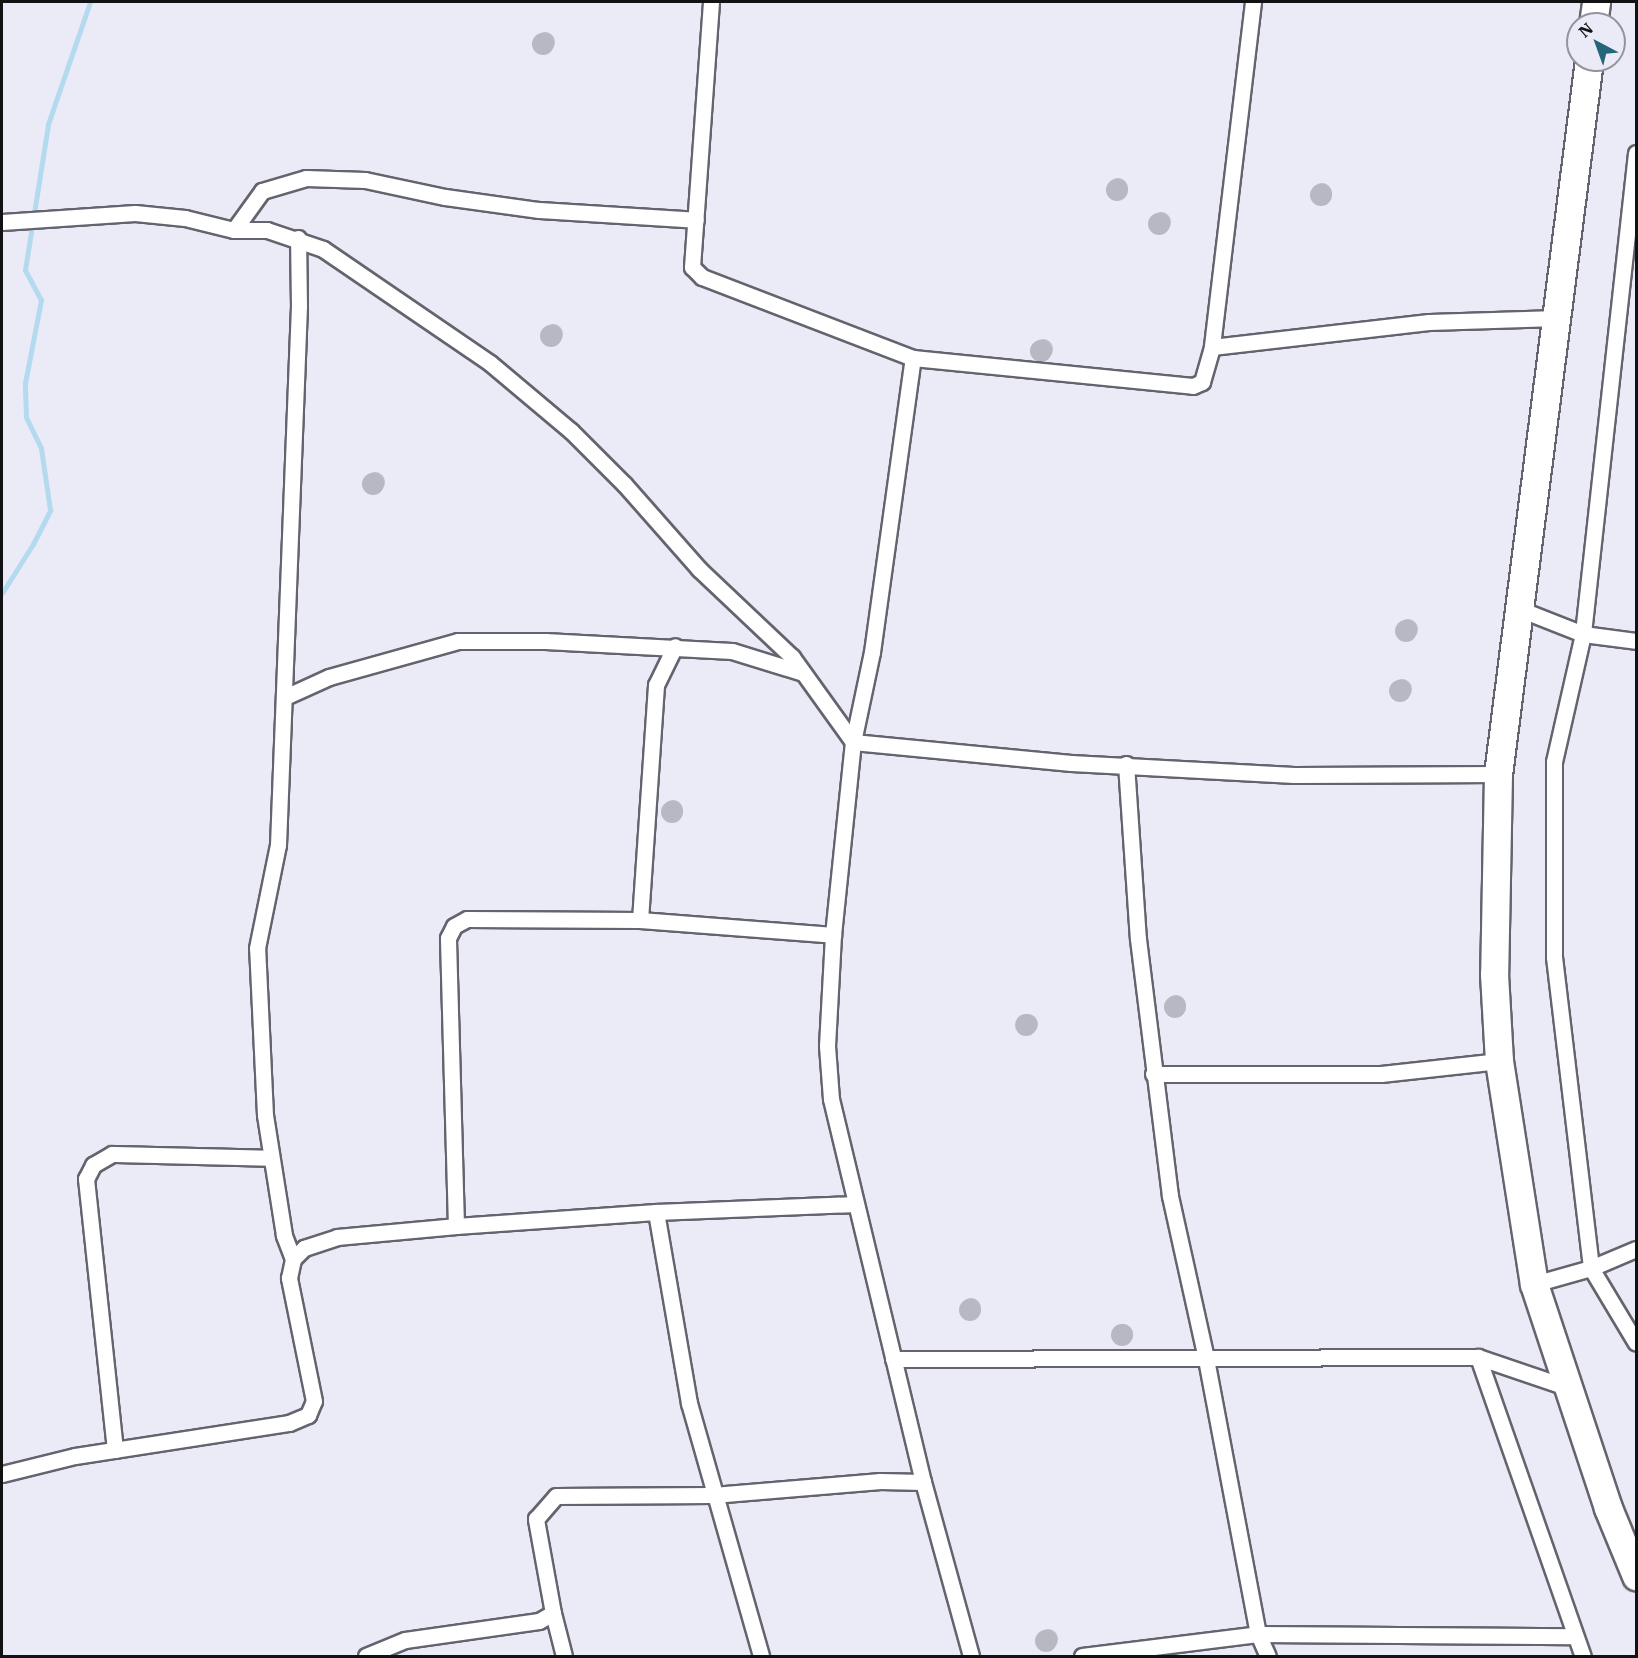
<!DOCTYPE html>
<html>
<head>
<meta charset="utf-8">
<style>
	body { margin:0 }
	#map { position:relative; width:1638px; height:1658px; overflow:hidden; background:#ebebf7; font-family:"IBM Plex Serif",serif }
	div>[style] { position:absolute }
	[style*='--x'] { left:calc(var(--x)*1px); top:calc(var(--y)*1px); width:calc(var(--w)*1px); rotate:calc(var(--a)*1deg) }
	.shadow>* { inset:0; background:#0003 }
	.round { border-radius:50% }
	.stream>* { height:5px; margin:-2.5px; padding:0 2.5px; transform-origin:2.5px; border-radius:2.5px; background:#b3daef }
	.building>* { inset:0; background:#b8b8c3 }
	.roads { filter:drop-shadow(2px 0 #63646d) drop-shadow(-2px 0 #63646d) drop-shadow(0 2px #63646d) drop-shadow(0 -2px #63646d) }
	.street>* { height:15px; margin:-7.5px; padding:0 7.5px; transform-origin:7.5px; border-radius:7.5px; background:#fff }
	.highway>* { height:27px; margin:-13.5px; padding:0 13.5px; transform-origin:13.5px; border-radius:13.5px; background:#fff }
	span { translate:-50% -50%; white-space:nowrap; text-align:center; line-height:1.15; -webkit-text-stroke:4.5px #ebebf7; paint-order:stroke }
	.frame { position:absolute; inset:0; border:3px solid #121215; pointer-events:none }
	.north { position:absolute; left:1566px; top:12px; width:60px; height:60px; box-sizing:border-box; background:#ebebf7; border:2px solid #94949d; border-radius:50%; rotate:319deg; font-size:16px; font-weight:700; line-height:24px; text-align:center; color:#121215 }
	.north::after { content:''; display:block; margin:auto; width:21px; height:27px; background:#236678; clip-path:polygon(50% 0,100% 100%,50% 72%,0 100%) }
</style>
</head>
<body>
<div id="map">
	<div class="shadow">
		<div class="round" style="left:535px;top:32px;width:20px;height:20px"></div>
		<div class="round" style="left:1108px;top:178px;width:20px;height:20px"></div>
		<div class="round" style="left:1312px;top:183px;width:20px;height:20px"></div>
		<div class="round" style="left:1151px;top:212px;width:20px;height:20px"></div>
		<div class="round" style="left:543px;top:324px;width:20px;height:20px"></div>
		<div class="round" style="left:1033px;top:339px;width:20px;height:20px"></div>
		<div class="round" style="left:365px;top:472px;width:20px;height:20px"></div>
		<div class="round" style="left:1398px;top:619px;width:20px;height:20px"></div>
		<div class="round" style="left:1392px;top:679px;width:20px;height:20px"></div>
		<div class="round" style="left:663px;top:800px;width:20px;height:20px"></div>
		<div class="round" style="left:1166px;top:995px;width:20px;height:20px"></div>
		<div class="round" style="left:1018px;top:1014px;width:20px;height:20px"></div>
		<div class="round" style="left:961px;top:1298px;width:20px;height:20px"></div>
		<div class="round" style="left:1113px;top:1324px;width:20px;height:20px"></div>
		<div class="round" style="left:1038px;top:1629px;width:20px;height:20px"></div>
	</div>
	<div class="stream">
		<div style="--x:2;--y:593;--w:58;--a:-57.7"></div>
		<div style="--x:33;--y:544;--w:38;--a:-63"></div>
		<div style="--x:50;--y:510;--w:63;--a:-98.3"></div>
		<div style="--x:41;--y:448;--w:34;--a:-116"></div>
		<div style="--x:26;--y:417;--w:34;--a:-92"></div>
		<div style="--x:25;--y:383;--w:85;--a:-79.1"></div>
		<div style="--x:41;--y:300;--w:34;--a:-118"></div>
		<div style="--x:25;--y:270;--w:148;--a:-81"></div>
		<div style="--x:48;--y:124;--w:129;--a:-71"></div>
	</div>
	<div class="building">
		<div class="round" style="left:532px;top:33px;width:22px;height:22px"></div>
		<div class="round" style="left:1106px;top:179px;width:22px;height:22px"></div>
		<div class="round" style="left:1310px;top:184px;width:22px;height:22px"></div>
		<div class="round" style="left:1148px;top:213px;width:22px;height:22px"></div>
		<div class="round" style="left:540px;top:325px;width:22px;height:22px"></div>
		<div class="round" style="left:1030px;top:340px;width:22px;height:22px"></div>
		<div class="round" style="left:362px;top:473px;width:22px;height:22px"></div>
		<div class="round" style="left:1395px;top:620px;width:22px;height:22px"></div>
		<div class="round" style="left:1389px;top:680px;width:22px;height:22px"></div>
		<div class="round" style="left:661px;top:801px;width:22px;height:22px"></div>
		<div class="round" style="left:1164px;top:996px;width:22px;height:22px"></div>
		<div class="round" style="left:1015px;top:1014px;width:22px;height:22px"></div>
		<div class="round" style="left:959px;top:1299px;width:22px;height:22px"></div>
		<div class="round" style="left:1111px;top:1324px;width:22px;height:22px"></div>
		<div class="round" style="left:1035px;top:1630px;width:22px;height:22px"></div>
	</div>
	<div class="roads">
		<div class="street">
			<div style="--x:711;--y:2;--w:266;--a:94.1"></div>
			<div style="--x:692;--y:267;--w:14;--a:45"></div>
			<div style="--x:702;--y:277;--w:226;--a:21"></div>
			<div style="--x:1253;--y:2;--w:347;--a:96.8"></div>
			<div style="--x:1212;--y:347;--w:218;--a:-6.6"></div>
			<div style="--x:1429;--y:322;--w:128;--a:-1.8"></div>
			<div style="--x:1636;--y:153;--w:484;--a:96.3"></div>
			<div style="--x:1583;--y:634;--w:131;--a:102.8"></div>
			<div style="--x:1554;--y:762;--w:195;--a:90"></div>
			<div style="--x:1554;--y:957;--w:313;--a:83.2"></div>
			<div style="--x:1591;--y:1268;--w:87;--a:59"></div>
			<div style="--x:2;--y:222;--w:133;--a:-3.9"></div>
			<div style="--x:135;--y:213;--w:50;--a:5.7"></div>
			<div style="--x:185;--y:218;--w:50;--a:13.8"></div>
			<div style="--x:234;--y:230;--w:33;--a:0"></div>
			<div style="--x:267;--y:230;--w:59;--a:18.7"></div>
			<div style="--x:323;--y:249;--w:202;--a:34.3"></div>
			<div style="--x:490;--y:363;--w:106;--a:40"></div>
			<div style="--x:571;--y:431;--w:76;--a:45"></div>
			<div style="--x:625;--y:485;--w:112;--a:48.6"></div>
			<div style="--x:699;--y:569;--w:128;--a:43.4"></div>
			<div style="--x:792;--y:657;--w:105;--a:54.3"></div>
			<div style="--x:853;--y:742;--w:219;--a:5.5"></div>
			<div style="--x:1071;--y:763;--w:223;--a:3.1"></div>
			<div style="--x:1294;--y:775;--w:204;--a:-0.3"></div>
			<div style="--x:234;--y:230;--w:48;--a:-54.3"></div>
			<div style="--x:262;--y:191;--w:46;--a:-16.5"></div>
			<div style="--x:306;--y:178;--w:59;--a:1.9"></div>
			<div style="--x:365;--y:180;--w:82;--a:12"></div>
			<div style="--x:445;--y:197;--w:95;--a:7.9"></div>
			<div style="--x:539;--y:210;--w:157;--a:3.6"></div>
			<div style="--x:1517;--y:608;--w:71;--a:21.5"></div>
			<div style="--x:1583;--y:634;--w:53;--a:7.5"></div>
			<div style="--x:285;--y:697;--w:48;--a:-24.4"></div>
			<div style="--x:329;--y:677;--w:134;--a:-15.6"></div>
			<div style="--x:458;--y:641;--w:87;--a:0"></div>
			<div style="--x:545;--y:641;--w:187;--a:3.1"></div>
			<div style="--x:732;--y:651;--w:74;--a:17.2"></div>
			<div style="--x:1126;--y:764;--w:175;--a:86.1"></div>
			<div style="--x:1138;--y:939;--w:259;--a:82.9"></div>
			<div style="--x:1170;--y:1196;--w:167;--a:77.5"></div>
			<div style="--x:1206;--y:1359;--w:280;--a:79.3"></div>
			<div style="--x:1258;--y:1634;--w:24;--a:66"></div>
			<div style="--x:640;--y:920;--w:236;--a:-86.1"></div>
			<div style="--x:656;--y:685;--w:43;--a:-64"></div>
			<div style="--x:1153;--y:1074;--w:228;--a:0"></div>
			<div style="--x:1381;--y:1074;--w:119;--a:-6.3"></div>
			<div style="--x:656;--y:1212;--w:194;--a:80.2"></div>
			<div style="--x:689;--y:1403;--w:263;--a:74.1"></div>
			<div style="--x:456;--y:1226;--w:288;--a:-91.6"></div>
			<div style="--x:448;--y:938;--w:13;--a:-63"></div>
			<div style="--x:454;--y:926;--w:15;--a:-28"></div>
			<div style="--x:467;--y:919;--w:173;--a:0.3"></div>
			<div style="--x:640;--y:920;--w:194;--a:4.4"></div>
			<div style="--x:293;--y:1259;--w:26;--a:-111"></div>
			<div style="--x:284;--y:1235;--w:121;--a:-99"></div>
			<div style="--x:265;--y:1115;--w:167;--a:-92.7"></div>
			<div style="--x:257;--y:948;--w:105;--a:-78.5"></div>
			<div style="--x:278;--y:845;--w:539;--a:-87.77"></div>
			<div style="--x:299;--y:306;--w:68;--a:-90.8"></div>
			<div style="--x:1534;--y:1284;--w:59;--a:-15.7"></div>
			<div style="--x:1591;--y:1268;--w:49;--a:-22.9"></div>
			<div style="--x:1478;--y:1357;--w:317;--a:70.7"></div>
			<div style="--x:893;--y:1359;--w:585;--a:-0.2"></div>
			<div style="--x:1478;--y:1357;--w:93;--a:18.8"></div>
			<div style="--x:115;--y:1450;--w:273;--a:-96.1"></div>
			<div style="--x:86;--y:1179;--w:16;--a:-63"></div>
			<div style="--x:93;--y:1165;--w:22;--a:-30"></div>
			<div style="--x:112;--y:1154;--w:159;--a:1.4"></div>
			<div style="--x:2;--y:1474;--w:75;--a:-13.9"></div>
			<div style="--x:75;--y:1456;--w:217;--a:-8.8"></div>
			<div style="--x:289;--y:1423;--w:21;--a:-23"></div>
			<div style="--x:308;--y:1415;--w:15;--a:-67"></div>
			<div style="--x:314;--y:1401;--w:126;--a:-101.5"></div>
			<div style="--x:289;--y:1278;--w:19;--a:-78"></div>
			<div style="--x:293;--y:1259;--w:16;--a:-45"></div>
			<div style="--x:304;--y:1248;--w:35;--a:-18"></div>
			<div style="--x:337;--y:1237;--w:120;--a:-5.3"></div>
			<div style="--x:456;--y:1226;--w:200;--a:-4"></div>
			<div style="--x:656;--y:1212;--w:200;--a:-2.3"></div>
			<div style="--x:553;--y:1613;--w:44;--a:75.7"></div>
			<div style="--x:366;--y:1656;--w:42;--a:-22.3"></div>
			<div style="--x:405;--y:1640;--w:135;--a:-8.1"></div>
			<div style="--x:539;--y:1621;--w:16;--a:-30"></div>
			<div style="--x:553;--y:1613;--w:96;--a:-100.3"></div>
			<div style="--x:536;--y:1519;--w:30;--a:-49"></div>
			<div style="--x:556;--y:1496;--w:157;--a:-0.4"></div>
			<div style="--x:713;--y:1495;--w:168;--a:-4.8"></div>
			<div style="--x:880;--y:1481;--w:43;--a:1.3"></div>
			<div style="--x:971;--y:1656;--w:180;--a:-105.4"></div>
			<div style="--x:923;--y:1482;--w:394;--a:-103.5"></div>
			<div style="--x:831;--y:1099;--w:53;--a:-94.3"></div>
			<div style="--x:827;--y:1046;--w:111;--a:-86.9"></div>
			<div style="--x:833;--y:935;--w:194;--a:-84.1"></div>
			<div style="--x:853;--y:742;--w:92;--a:-78.1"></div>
			<div style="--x:872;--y:652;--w:297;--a:-82.1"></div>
			<div style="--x:913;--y:358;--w:281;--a:5.7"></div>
			<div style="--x:1193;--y:386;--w:10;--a:-24"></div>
			<div style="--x:1202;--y:382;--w:36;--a:-74"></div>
			<div style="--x:1082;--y:1656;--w:177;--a:-7.1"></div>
			<div style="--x:1258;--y:1634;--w:317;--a:0.4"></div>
		</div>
		<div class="highway">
			<div style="--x:1593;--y:24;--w:22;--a:-82"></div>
			<div style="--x:1589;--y:60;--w:720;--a:97.26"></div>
			<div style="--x:1498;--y:774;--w:200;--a:91.1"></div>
			<div style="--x:1494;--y:974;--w:87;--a:86.7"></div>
			<div style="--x:1499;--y:1061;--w:226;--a:81.1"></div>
			<div style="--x:1534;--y:1284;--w:236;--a:71.7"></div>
			<div style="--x:1608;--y:1508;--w:74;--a:67.6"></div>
		</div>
	</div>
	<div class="frame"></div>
	<div class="north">N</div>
</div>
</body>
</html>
